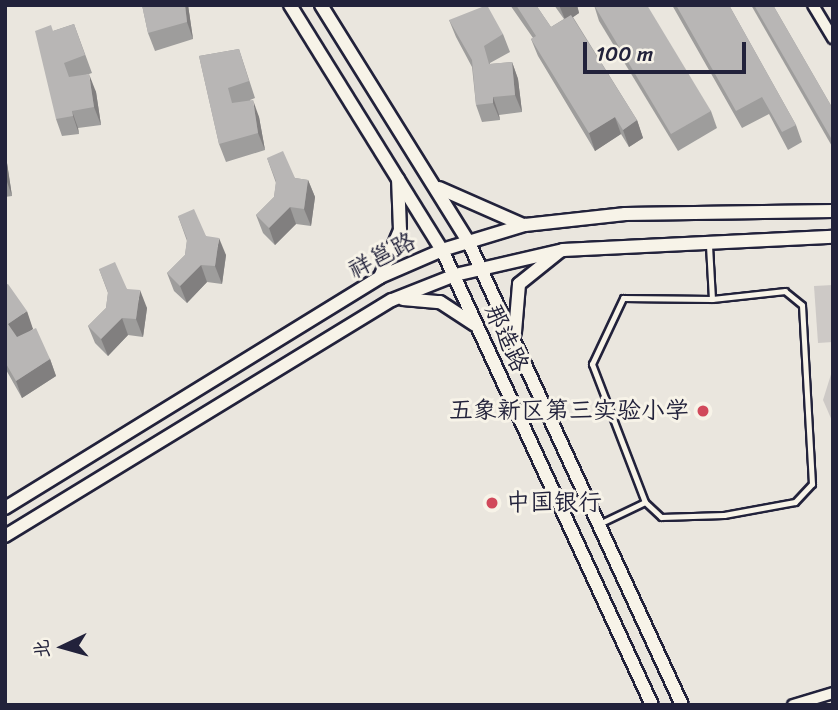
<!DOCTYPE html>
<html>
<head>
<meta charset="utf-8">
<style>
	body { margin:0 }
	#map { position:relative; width:838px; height:710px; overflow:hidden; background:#eae6de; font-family:Sriracha,"LXGW WenKai TC",sans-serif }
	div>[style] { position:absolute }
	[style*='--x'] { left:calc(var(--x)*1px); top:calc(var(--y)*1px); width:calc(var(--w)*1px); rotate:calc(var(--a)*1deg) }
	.green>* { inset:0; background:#cdc9c6 }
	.roads { filter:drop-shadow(2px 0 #22223b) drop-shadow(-2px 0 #22223b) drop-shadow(0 2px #22223b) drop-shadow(0 -2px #22223b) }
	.service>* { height:5px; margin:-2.5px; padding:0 2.5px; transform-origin:2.5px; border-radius:2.5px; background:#f7f3e8 }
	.minor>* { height:10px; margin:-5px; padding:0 5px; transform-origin:5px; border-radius:5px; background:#f7f3e8 }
	.tertiary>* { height:12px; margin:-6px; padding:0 6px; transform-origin:6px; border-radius:6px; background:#f7f3e8 }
	.wall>* { inset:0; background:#9e9d9c }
	.shaded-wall>* { inset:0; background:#817f7f }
	.building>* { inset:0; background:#b8b6b5 }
	.dots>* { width:19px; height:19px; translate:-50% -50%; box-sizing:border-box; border:4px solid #f7f3e8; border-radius:50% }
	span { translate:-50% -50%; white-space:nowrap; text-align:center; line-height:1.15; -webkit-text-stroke:6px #f7f3e8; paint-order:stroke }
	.street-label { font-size:24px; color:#22223b }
	.poi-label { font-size:24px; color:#22223b }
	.right { translate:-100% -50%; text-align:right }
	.left { translate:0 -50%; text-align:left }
	.frame { position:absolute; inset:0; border:7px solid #22223b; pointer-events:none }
	.north { position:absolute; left:28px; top:612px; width:70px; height:70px; -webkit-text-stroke:5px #f7f3e8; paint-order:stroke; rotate:265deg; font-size:19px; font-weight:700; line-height:28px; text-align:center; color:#22223b }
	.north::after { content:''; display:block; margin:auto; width:24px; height:32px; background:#22223b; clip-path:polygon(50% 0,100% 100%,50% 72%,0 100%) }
	.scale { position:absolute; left:583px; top:42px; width:163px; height:32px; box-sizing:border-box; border:4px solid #22223b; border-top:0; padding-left:9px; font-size:21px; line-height:24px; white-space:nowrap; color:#22223b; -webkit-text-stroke:5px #f7f3e8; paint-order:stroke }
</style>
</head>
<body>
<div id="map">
	<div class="green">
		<div style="clip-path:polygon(833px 285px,833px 342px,818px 343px,814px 286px)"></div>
		<div style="clip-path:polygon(833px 368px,833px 423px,823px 400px)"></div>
	</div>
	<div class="roads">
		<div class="service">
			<div style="--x:645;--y:502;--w:22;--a:43"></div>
			<div style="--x:661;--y:517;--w:63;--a:-1.8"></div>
			<div style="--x:724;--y:515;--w:72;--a:-10.4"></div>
			<div style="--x:795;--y:502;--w:25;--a:-47"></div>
			<div style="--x:812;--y:484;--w:179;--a:-93.2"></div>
			<div style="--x:802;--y:305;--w:22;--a:-141"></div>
			<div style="--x:785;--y:291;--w:73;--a:173.7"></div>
			<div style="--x:599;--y:524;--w:51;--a:-25.6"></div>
			<div style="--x:645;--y:502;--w:148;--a:-111"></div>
			<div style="--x:592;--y:364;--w:73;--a:-64.8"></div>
			<div style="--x:623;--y:298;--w:89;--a:0.6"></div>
			<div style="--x:712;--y:299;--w:54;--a:-93.2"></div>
		</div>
		<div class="minor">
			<div style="--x:813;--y:5;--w:39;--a:59"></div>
			<div style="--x:793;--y:705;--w:42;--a:-16.7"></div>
		</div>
		<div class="tertiary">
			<div style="--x:290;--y:5;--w:288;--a:58.2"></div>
			<div style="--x:442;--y:250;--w:501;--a:65.22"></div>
			<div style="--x:321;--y:5;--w:278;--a:58.1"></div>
			<div style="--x:468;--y:241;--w:511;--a:65.24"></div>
			<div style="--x:439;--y:188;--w:90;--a:23.7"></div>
			<div style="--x:380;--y:277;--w:51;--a:-66.9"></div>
			<div style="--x:400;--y:230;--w:51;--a:-92.2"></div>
			<div style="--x:403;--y:299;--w:37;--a:5"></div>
			<div style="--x:440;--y:302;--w:42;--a:33.3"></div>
			<div style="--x:515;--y:332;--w:48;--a:-85.2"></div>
			<div style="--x:519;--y:284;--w:51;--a:-38.7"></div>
			<div style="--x:5;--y:508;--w:440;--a:-31.6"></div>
			<div style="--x:380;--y:277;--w:68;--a:-23.5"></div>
			<div style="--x:442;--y:250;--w:87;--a:-16.8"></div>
			<div style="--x:525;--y:225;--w:101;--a:-6.3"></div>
			<div style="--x:625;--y:214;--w:208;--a:-0.8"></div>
			<div style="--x:5;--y:536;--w:453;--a:-31.4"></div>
			<div style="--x:392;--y:300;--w:68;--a:-21.6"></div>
			<div style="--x:455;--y:275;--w:111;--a:-13"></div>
			<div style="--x:563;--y:250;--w:270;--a:-2.8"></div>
		</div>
	</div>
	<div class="wall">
		<div style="clip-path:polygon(142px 5px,188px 5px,193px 39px,155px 51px,148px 33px)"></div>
		<div style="clip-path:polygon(510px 5px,536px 5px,551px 27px,564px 19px,554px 5px,577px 5px,579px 13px,573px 17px,637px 120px,643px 138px,629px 147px,621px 134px,595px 151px,538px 56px,531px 39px,533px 38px)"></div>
		<div style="clip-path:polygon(594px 5px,711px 111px,717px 128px,678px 151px,599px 21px)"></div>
		<div style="clip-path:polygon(672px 5px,729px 5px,796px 125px,802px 142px,788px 150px,769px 114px,742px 128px)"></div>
		<div style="clip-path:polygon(751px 5px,773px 5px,833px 109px,833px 148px)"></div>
		<div style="clip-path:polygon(449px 20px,503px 34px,510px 52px,490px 63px,490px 64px,512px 62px,518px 79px,522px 112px,499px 115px,500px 120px,482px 122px,476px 105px,472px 67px,456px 37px)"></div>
		<div style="clip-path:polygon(74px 24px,92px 73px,86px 75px,96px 92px,101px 125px,78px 128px,79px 134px,62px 136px,56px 119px,53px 31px)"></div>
		<div style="clip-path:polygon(239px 49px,255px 98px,250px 100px,259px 117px,265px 150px,226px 162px,219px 144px,199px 56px)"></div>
		<div style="clip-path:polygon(5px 158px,7px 163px,12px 196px,5px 197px)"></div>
		<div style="clip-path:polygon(267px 158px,295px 178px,308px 180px,315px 197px,311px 226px,296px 224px,275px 245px,263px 233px,256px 215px,274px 197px,276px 183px)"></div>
		<div style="clip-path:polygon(178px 216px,206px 236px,226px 255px,222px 284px,207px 282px,187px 303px,174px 291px,167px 273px,185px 255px,187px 241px)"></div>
		<div style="clip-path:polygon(99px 269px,127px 289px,147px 308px,143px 337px,128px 335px,108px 356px,95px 343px,88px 326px,106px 308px,108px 293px)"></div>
		<div style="clip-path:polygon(5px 285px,33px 329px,30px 331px,50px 359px,56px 376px,22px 398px,5px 368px)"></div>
	</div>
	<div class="shaded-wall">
		<div style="clip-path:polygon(185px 5px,188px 5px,193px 39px,187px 22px)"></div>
		<div style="clip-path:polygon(559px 5px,577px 5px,579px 13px,566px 22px)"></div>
		<div style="clip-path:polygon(512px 62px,518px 79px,522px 112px,515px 95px)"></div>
		<div style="clip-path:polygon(89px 74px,96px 92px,101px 125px,94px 107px)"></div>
		<div style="clip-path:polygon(493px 97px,499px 115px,500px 120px,493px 103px)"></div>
		<div style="clip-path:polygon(253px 100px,259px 117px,265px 150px,258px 133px)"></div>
		<div style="clip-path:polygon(72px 111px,78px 128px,79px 134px,73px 116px)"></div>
		<div style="clip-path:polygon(615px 117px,621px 134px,595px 151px,589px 133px)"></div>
		<div style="clip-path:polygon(637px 120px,643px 138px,629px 147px,623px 130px)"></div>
		<div style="clip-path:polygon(5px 158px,7px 163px,12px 196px,6px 179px)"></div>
		<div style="clip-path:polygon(308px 180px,315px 197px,311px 226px,304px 209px)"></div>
		<div style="clip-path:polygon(290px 207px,296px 224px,275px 245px,269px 228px)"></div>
		<div style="clip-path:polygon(219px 238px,226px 255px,222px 284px,215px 266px)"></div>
		<div style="clip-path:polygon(201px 265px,207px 282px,187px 303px,180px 286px)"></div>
		<div style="clip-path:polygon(140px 290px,147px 308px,143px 337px,136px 319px)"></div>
		<div style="clip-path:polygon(27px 311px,33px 329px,15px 342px,8px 324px)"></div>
		<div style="clip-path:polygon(122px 318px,128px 335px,108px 356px,101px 339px)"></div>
		<div style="clip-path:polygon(50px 359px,56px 376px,22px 398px,16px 381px)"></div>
	</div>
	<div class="building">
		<div style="clip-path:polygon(142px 5px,185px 5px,187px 22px,148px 33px)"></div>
		<div style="clip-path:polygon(487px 5px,503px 34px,484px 46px,489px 64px,512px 62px,515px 95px,493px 97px,493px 103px,476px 105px,472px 60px,449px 20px)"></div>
		<div style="clip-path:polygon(516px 5px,536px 5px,551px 27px,571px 15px,637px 120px,623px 130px,615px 117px,589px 133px,531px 39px,536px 36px)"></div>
		<div style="clip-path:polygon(594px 5px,647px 5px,711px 111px,671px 134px)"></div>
		<div style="clip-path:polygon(676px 5px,729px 5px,796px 125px,782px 132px,762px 97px,736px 111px)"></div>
		<div style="clip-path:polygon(754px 5px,773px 5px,833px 109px,833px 137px,831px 138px)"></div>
		<div style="clip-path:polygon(74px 24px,85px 55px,64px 63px,69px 77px,89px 74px,94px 107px,72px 111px,73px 116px,56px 119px,35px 31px,51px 25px,53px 31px)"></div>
		<div style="clip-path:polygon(239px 49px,249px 81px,228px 88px,232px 103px,253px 100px,258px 133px,219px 144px,199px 56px)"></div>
		<div style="clip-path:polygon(283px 151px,295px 178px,308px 180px,304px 209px,290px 207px,269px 228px,256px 215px,274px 197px,276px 181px,267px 158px)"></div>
		<div style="clip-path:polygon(194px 209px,206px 236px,219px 238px,215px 266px,201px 265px,180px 286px,167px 273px,185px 255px,187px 239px,178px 216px)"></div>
		<div style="clip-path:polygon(115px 262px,127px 289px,140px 290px,136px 319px,122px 318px,101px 339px,88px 326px,106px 308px,108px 292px,99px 269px)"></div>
		<div style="clip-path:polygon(8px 284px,27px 311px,8px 324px,17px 337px,36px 328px,50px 359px,16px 381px,5px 362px,5px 285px)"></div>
	</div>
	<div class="dots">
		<div style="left:703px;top:411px;background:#d1495b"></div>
		<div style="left:492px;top:503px;background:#d1495b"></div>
	</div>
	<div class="street-label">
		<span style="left:382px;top:256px;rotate:-27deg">祥邕路</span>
		<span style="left:506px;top:338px;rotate:65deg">那造路</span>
	</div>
	<div class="poi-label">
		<span class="right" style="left:689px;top:411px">五象新区第三实验小学</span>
		<span class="left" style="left:506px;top:503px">中国银行</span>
	</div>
	<div class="frame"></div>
	<div class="north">北</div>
	<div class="scale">100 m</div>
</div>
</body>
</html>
